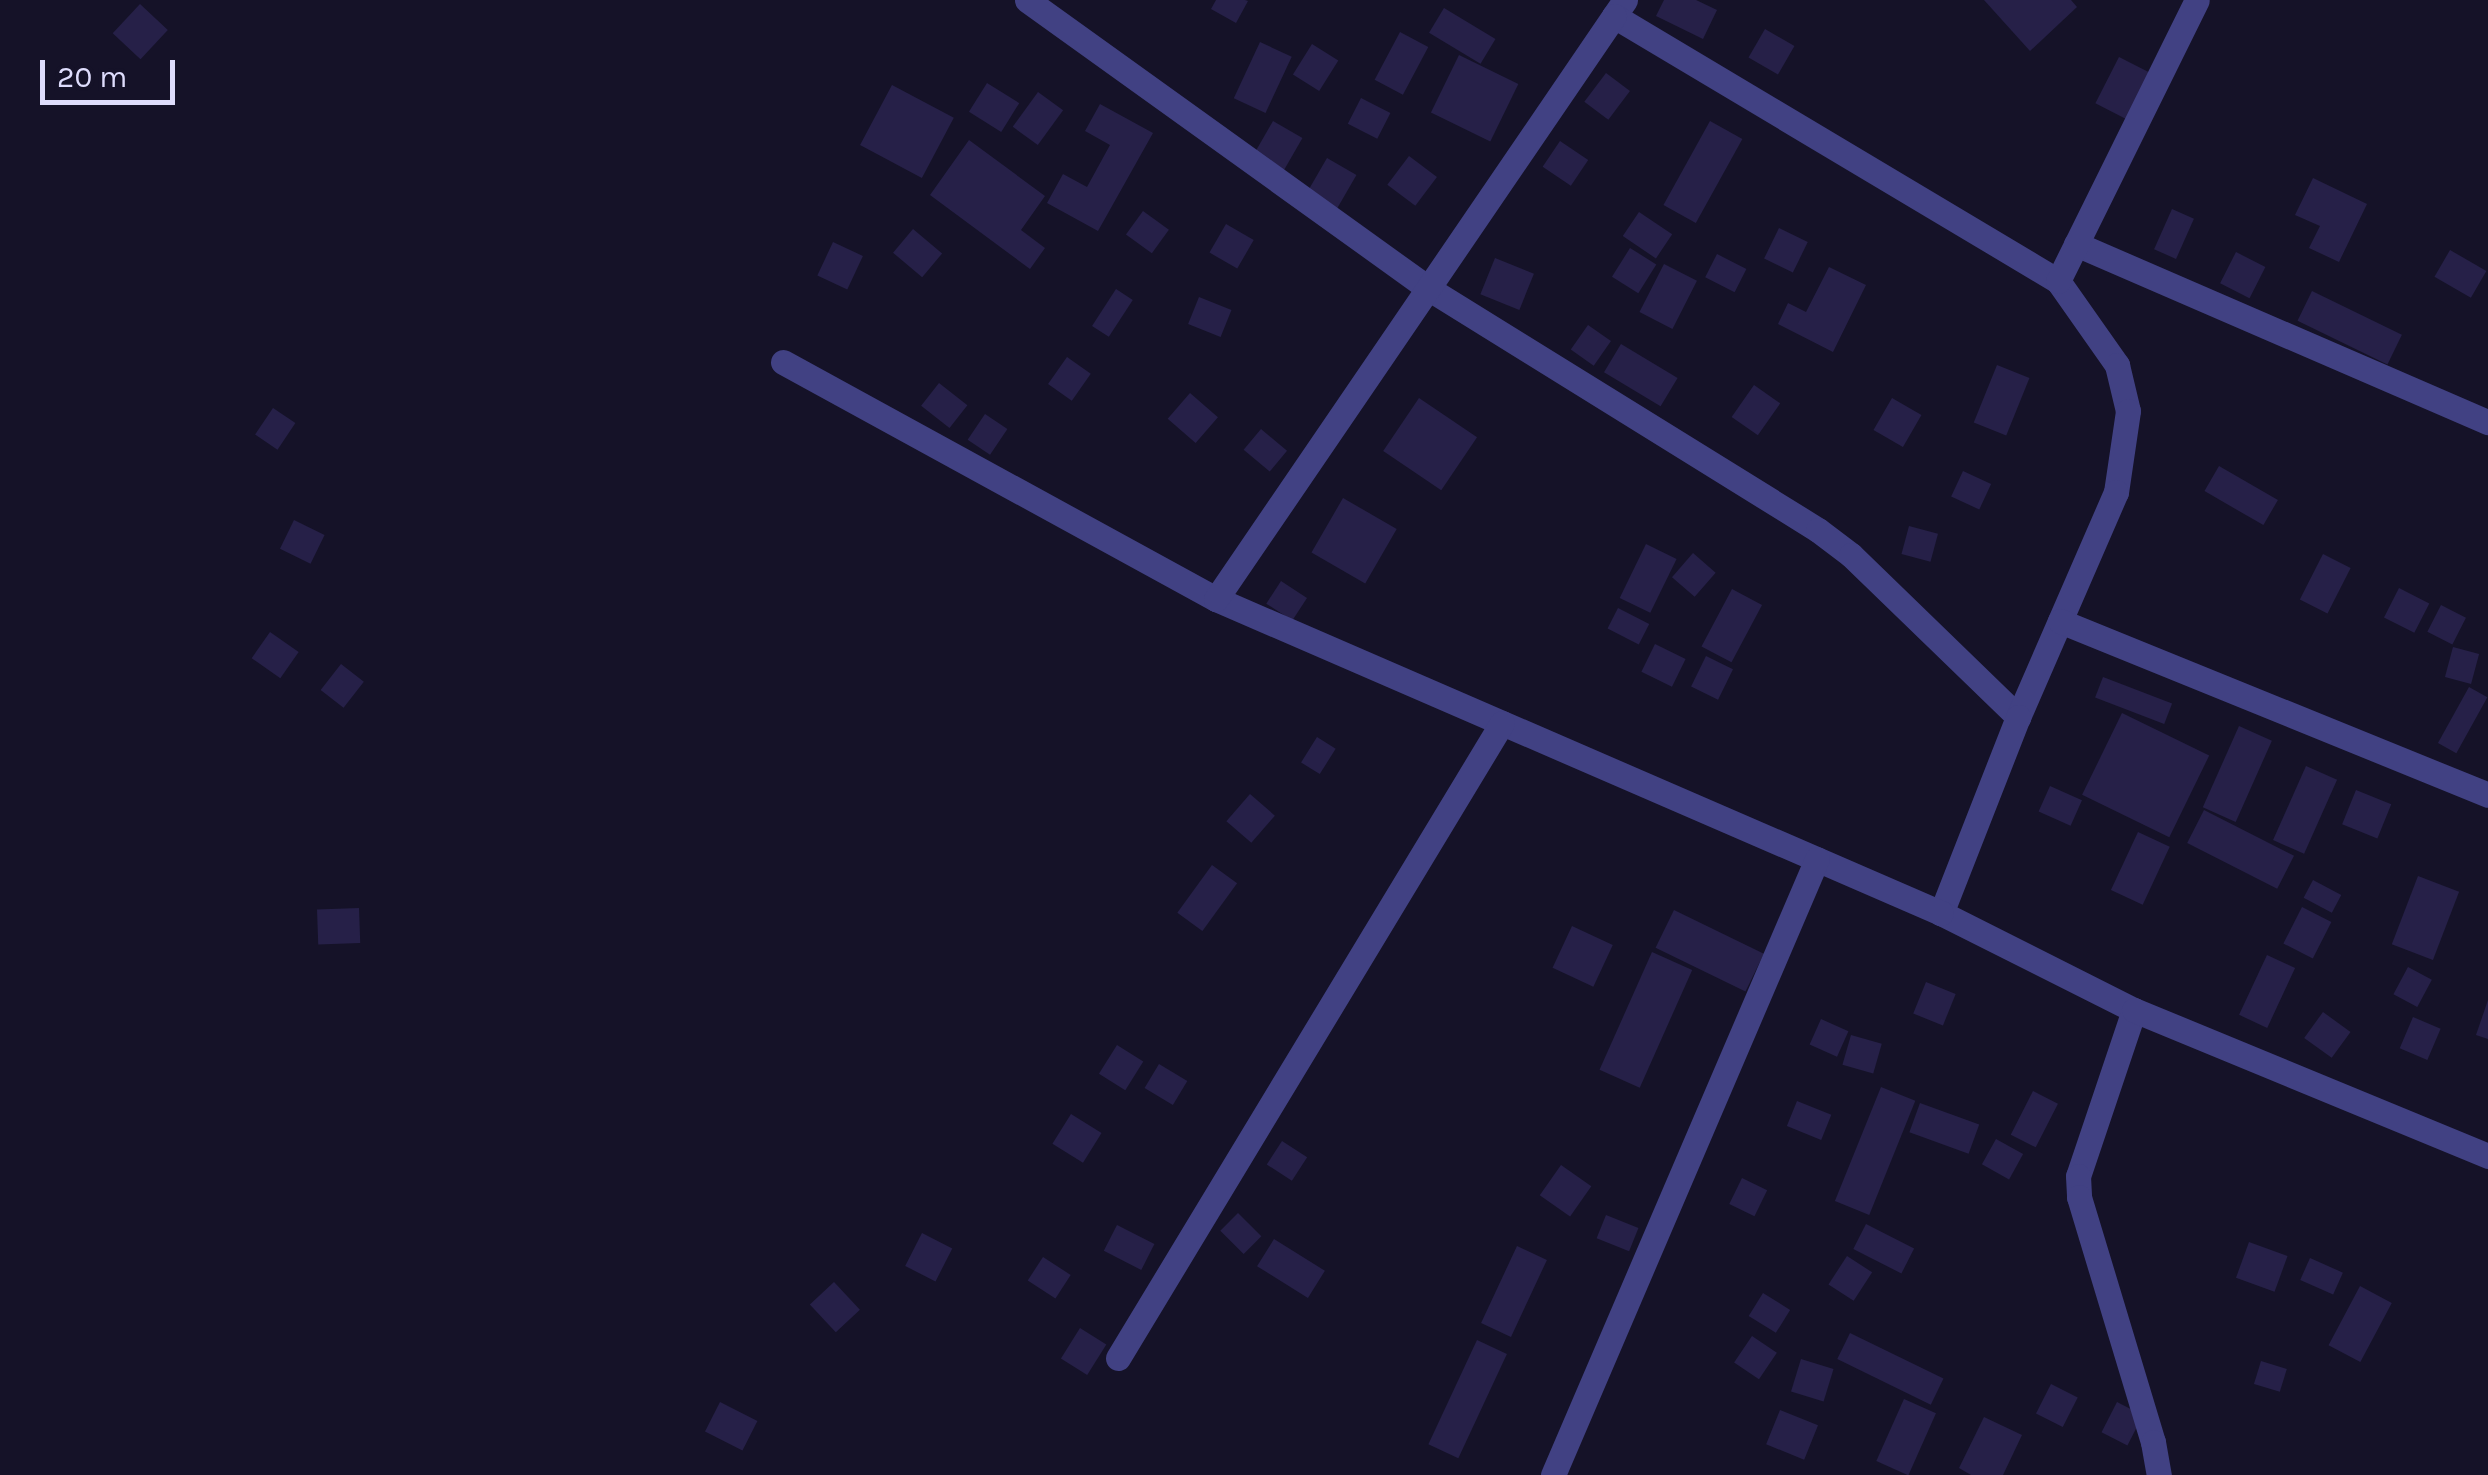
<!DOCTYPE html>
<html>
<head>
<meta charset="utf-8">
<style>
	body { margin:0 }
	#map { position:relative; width:2488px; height:1475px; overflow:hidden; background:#151228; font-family:Karla,sans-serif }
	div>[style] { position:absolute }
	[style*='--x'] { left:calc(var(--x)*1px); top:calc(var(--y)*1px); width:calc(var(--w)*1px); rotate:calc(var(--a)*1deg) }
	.building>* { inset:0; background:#262048; transform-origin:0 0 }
	.street>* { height:25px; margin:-12.5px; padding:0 12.5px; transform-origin:12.5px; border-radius:12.5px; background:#414183 }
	span { translate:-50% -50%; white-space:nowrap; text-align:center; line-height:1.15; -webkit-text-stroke:8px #151228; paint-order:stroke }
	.scale { position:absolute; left:40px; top:60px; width:135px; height:45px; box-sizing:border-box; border:5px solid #dedcfc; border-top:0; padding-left:12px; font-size:30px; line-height:35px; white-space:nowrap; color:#dedcfc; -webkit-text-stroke:8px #151228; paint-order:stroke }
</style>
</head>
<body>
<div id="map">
	<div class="building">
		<div style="clip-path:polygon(1216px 0,1245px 0,1248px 1px,1236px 23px,1211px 9px)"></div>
		<div style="clip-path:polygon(1664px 0,1696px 0,1717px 10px,1703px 39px,1656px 16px)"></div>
		<div style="clip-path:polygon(1984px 0,2071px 0,2077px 7px,2030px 51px)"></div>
		<div style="left:140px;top:4px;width:38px;height:40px;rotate:43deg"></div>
		<div style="left:1444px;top:8px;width:60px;height:29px;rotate:31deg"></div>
		<div style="left:1765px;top:29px;width:34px;height:33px;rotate:30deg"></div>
		<div style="left:1400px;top:32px;width:32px;height:54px;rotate:28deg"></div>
		<div style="left:1260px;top:42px;width:35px;height:62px;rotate:25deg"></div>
		<div style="left:1312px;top:44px;width:31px;height:36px;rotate:32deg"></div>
		<div style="left:1459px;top:55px;width:66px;height:64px;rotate:26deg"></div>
		<div style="left:2119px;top:57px;width:42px;height:52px;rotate:27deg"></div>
		<div style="left:1606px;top:73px;width:30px;height:36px;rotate:37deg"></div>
		<div style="left:987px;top:83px;width:38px;height:34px;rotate:32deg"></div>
		<div style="left:892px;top:85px;width:70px;height:68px;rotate:28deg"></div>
		<div style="left:1038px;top:92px;width:31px;height:43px;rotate:36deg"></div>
		<div style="left:1361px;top:98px;width:33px;height:29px;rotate:27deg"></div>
		<div style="clip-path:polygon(1100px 104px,1153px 133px,1098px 231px,1047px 203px,1063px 174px,1087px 187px,1110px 145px,1085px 131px)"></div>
		<div style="left:1273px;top:121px;width:34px;height:40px;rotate:30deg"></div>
		<div style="left:1710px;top:121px;width:37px;height:96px;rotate:29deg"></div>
		<div style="clip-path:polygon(969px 140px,1045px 196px,1021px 230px,1045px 248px,1030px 269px,930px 195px)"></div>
		<div style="left:1560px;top:141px;width:34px;height:31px;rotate:34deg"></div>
		<div style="left:1409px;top:156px;width:35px;height:36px;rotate:37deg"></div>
		<div style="left:1327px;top:158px;width:34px;height:39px;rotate:30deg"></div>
		<div style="clip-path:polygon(2313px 178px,2367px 204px,2339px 262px,2309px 248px,2320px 226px,2295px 215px)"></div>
		<div style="left:2172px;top:209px;width:24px;height:44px;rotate:24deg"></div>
		<div style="left:1143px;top:211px;width:32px;height:29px;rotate:36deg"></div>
		<div style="left:1639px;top:212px;width:40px;height:29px;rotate:34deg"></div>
		<div style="left:1226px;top:224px;width:32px;height:33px;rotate:30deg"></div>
		<div style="left:1779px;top:228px;width:32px;height:34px;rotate:26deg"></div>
		<div style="left:913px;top:229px;width:38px;height:31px;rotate:40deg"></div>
		<div style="left:833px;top:242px;width:33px;height:37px;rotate:25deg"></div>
		<div style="left:1630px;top:248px;width:31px;height:34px;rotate:32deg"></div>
		<div style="left:2450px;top:250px;width:42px;height:31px;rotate:30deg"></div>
		<div style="left:2236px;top:252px;width:33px;height:35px;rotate:27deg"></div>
		<div style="left:1717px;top:254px;width:33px;height:26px;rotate:27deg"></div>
		<div style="left:1495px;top:258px;width:42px;height:39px;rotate:22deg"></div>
		<div style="left:1664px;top:264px;width:37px;height:54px;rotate:27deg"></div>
		<div style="clip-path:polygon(1829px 267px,1866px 285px,1833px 352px,1778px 324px,1788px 303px,1806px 312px)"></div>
		<div style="left:1116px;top:289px;width:20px;height:44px;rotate:33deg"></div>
		<div style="left:2312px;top:291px;width:100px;height:33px;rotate:26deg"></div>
		<div style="left:1199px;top:297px;width:35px;height:29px;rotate:22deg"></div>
		<div style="left:1588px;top:325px;width:28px;height:30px;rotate:35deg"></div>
		<div style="left:1621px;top:344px;width:66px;height:33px;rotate:31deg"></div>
		<div style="left:1067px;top:357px;width:29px;height:33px;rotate:35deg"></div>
		<div style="left:1997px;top:365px;width:35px;height:62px;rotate:22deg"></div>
		<div style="left:939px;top:383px;width:36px;height:29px;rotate:38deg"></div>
		<div style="left:1754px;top:385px;width:32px;height:39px;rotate:35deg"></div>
		<div style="left:1190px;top:393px;width:37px;height:34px;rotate:41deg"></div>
		<div style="left:1419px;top:398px;width:70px;height:64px;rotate:34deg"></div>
		<div style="left:1892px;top:398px;width:34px;height:37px;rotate:30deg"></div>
		<div style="left:273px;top:408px;width:27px;height:32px;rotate:34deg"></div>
		<div style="left:985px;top:414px;width:27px;height:31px;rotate:34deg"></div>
		<div style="left:1261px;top:429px;width:34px;height:27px;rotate:40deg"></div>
		<div style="left:2219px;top:466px;width:68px;height:29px;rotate:30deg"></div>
		<div style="left:1963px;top:471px;width:31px;height:28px;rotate:25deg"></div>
		<div style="left:1343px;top:498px;width:62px;height:63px;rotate:30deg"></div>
		<div style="left:294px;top:520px;width:34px;height:32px;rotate:26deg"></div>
		<div style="left:1909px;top:526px;width:30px;height:29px;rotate:15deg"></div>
		<div style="left:1646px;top:544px;width:34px;height:60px;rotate:26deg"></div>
		<div style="left:1693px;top:553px;width:30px;height:32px;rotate:41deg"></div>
		<div style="left:2323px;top:554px;width:31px;height:51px;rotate:27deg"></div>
		<div style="left:1281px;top:581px;width:31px;height:27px;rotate:33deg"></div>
		<div style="left:2399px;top:588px;width:34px;height:33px;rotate:27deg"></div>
		<div style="left:1732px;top:589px;width:34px;height:65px;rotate:28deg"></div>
		<div style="left:2441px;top:605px;width:28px;height:30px;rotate:27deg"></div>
		<div style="left:1618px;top:608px;width:35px;height:23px;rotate:27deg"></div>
		<div style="left:270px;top:632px;width:35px;height:32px;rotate:35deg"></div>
		<div style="left:1655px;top:644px;width:34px;height:31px;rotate:26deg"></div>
		<div style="left:2453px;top:647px;width:27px;height:31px;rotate:15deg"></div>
		<div style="left:1706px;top:656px;width:30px;height:34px;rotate:26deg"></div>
		<div style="left:341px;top:664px;width:29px;height:33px;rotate:38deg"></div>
		<div style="left:2103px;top:677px;width:74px;height:22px;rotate:21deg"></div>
		<div style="left:2469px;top:687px;width:21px;height:64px;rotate:29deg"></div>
		<div style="left:2122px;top:713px;width:97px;height:91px;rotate:26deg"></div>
		<div style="left:2239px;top:726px;width:36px;height:89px;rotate:24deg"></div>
		<div style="left:1317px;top:737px;width:22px;height:30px;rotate:32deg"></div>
		<div style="left:2306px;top:766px;width:34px;height:81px;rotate:24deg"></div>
		<div style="left:2050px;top:786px;width:35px;height:28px;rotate:24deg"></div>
		<div style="left:2356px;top:790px;width:38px;height:37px;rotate:22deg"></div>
		<div style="left:1250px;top:794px;width:33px;height:36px;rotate:41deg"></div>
		<div style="left:2204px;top:810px;width:101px;height:37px;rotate:27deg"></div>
		<div style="left:2138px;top:832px;width:35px;height:64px;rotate:25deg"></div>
		<div style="left:1212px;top:865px;width:31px;height:59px;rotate:36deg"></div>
		<div style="left:2418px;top:876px;width:44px;height:73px;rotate:21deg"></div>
		<div style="left:2313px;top:880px;width:32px;height:20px;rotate:28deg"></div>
		<div style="left:2302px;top:907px;width:33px;height:41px;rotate:27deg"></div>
		<div style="left:359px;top:908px;width:35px;height:42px;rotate:88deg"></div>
		<div style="left:1674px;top:910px;width:100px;height:42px;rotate:26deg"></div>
		<div style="left:1572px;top:926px;width:45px;height:46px;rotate:25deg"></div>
		<div style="left:1652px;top:952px;width:44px;height:129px;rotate:24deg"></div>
		<div style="left:2267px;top:955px;width:31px;height:66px;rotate:25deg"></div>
		<div style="left:2408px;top:967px;width:27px;height:31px;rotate:28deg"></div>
		<div style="left:1926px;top:982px;width:32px;height:34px;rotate:22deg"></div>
		<div style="clip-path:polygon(2488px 1000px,2488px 1039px,2476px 1035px)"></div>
		<div style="left:2323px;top:1012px;width:34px;height:32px;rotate:36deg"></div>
		<div style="left:2413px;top:1017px;width:30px;height:34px;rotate:23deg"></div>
		<div style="left:1821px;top:1019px;width:30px;height:28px;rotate:24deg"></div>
		<div style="left:1851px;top:1035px;width:32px;height:31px;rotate:16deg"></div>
		<div style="left:1117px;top:1045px;width:31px;height:34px;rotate:32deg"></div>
		<div style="left:1159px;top:1064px;width:33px;height:28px;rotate:31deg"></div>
		<div style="left:1881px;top:1087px;width:37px;height:123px;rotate:22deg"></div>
		<div style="left:2033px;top:1091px;width:28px;height:49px;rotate:27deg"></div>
		<div style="left:1797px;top:1101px;width:37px;height:27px;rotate:22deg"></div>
		<div style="left:1920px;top:1103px;width:63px;height:31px;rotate:20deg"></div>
		<div style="left:1071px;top:1114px;width:36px;height:35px;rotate:32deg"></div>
		<div style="left:1996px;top:1139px;width:31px;height:29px;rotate:29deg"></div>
		<div style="left:1282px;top:1141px;width:30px;height:28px;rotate:33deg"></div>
		<div style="left:1561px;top:1165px;width:37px;height:37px;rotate:35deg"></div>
		<div style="left:1742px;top:1178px;width:28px;height:29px;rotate:26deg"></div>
		<div style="left:1238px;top:1213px;width:33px;height:25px;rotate:45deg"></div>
		<div style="left:1606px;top:1215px;width:35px;height:25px;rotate:22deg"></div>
		<div style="left:1866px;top:1224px;width:54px;height:28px;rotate:27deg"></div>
		<div style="left:1117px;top:1225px;width:42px;height:29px;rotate:27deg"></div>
		<div style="left:922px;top:1233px;width:34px;height:37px;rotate:27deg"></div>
		<div style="left:1274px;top:1239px;width:60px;height:32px;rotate:32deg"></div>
		<div style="left:2249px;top:1242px;width:41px;height:38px;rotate:20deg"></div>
		<div style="left:1517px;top:1246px;width:33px;height:85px;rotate:25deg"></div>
		<div style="left:1847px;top:1256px;width:30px;height:34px;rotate:33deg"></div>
		<div style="left:1043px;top:1257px;width:33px;height:28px;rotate:33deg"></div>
		<div style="left:2310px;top:1258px;width:36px;height:24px;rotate:24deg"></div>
		<div style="left:834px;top:1282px;width:38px;height:33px;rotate:47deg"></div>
		<div style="left:2360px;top:1286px;width:36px;height:67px;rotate:28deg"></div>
		<div style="left:1763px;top:1293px;width:32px;height:27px;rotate:32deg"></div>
		<div style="left:1080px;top:1328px;width:31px;height:36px;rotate:32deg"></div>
		<div style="left:1850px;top:1333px;width:104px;height:29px;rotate:26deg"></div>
		<div style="left:1752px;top:1336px;width:30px;height:32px;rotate:34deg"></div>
		<div style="left:1477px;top:1340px;width:33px;height:115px;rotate:25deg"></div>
		<div style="left:1801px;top:1359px;width:34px;height:34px;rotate:17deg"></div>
		<div style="left:2261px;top:1361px;width:27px;height:24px;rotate:17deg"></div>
		<div style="left:2051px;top:1384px;width:30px;height:33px;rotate:27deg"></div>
		<div style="left:1904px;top:1399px;width:35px;height:68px;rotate:24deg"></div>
		<div style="left:720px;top:1402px;width:42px;height:33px;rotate:27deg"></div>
		<div style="left:2117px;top:1402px;width:29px;height:34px;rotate:27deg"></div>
		<div style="left:1780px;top:1410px;width:41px;height:37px;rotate:22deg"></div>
		<div style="clip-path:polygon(1984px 1417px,2022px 1435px,2003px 1475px,1971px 1475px,1959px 1468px)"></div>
	</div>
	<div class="street">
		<div style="--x:1027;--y:0;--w:497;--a:35.7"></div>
		<div style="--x:1431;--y:290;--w:455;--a:31.8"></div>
		<div style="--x:1818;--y:530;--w:41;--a:37.1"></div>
		<div style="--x:1851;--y:555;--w:233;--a:44.1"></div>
		<div style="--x:1625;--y:0;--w:19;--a:125"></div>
		<div style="--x:1614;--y:16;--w:517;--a:30.83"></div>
		<div style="--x:2058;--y:281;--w:103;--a:54.9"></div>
		<div style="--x:2117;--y:365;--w:47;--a:76.6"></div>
		<div style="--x:2128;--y:411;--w:82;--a:98.4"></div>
		<div style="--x:2116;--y:492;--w:245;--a:113.5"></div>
		<div style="--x:2018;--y:717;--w:211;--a:111.4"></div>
		<div style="--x:1941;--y:913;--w:216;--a:26.7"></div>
		<div style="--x:2134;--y:1010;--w:175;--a:108.6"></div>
		<div style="--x:2078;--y:1176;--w:21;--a:87"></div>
		<div style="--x:2079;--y:1197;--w:256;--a:73.2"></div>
		<div style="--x:2153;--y:1442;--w:34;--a:80"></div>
		<div style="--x:2076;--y:244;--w:449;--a:23.4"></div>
		<div style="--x:2058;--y:281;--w:313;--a:-63.7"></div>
		<div style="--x:783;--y:362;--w:494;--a:28.7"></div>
		<div style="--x:1216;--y:599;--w:790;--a:23.42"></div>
		<div style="--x:1216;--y:599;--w:706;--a:-55.68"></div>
		<div style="--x:2060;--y:621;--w:462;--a:22.1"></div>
		<div style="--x:2134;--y:1010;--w:383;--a:22.4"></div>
		<div style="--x:1118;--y:1358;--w:742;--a:-58.84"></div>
		<div style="--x:1553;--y:1475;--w:670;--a:-66.8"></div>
	</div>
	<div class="scale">20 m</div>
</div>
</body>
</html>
